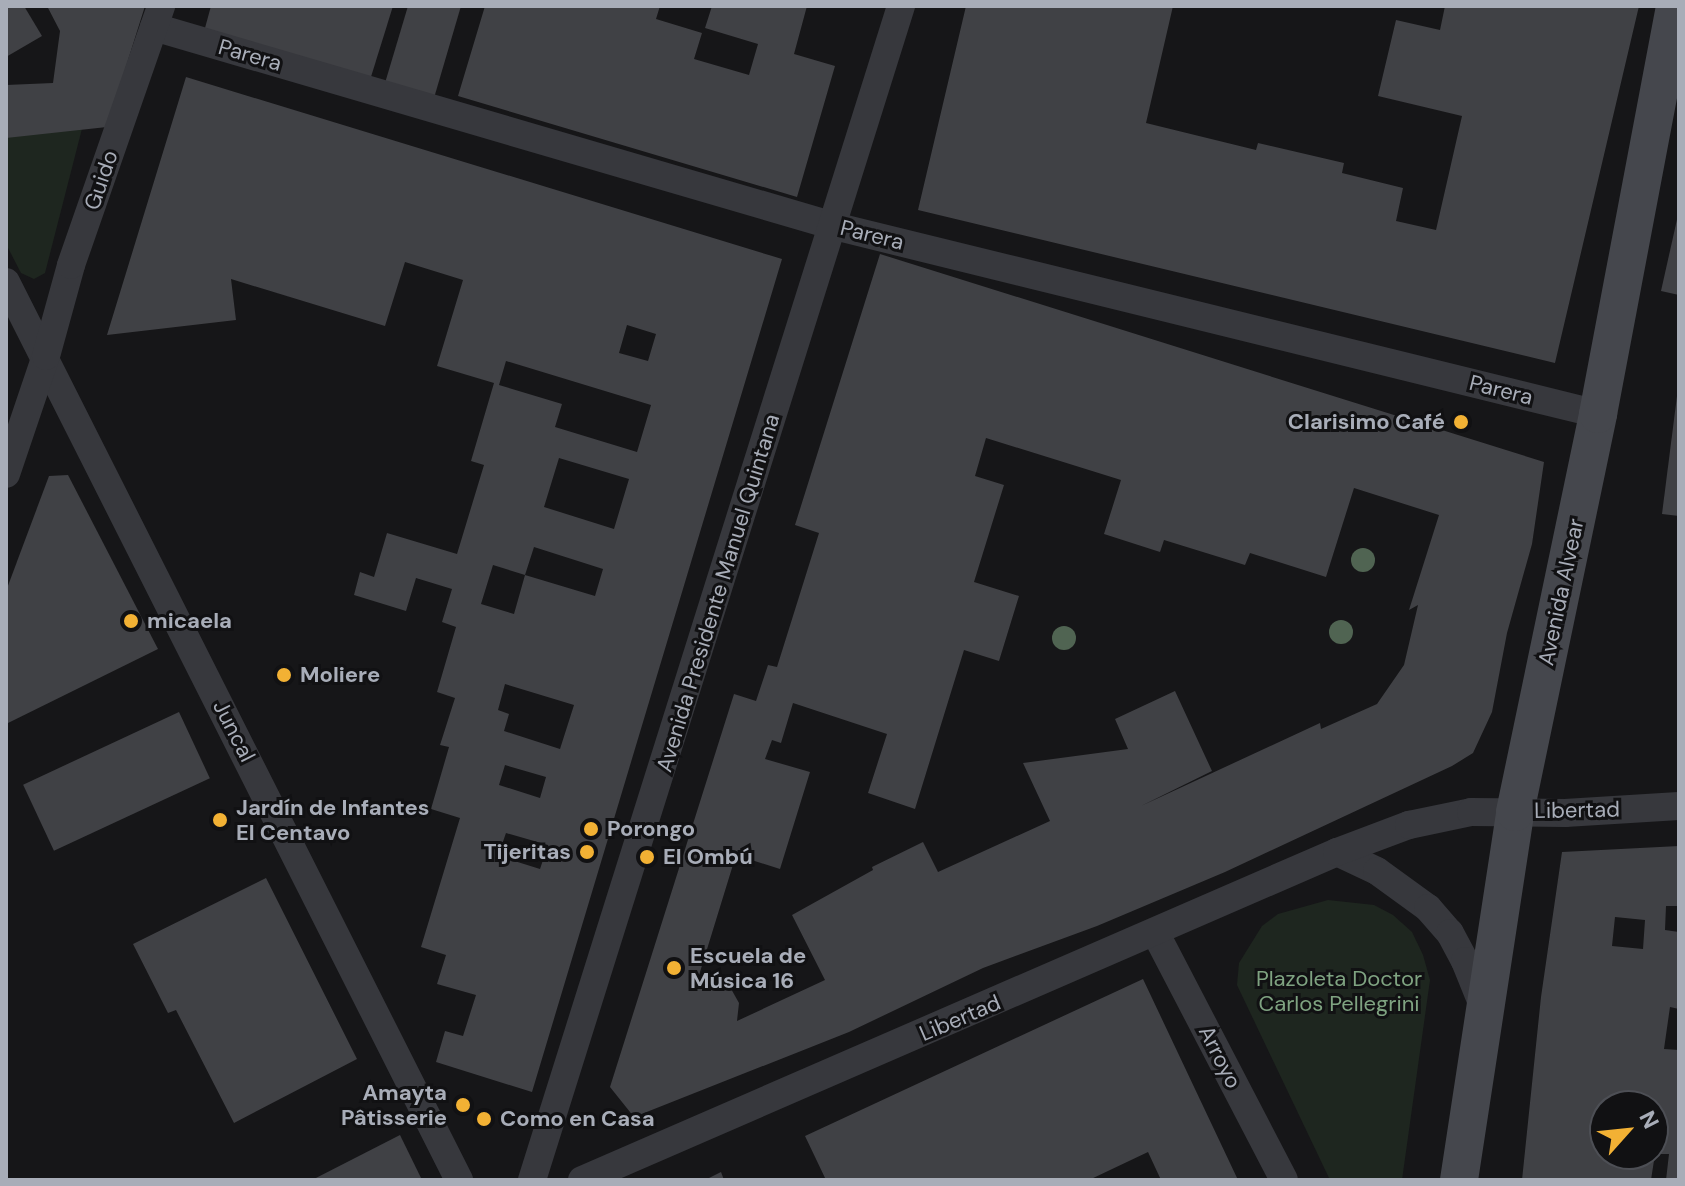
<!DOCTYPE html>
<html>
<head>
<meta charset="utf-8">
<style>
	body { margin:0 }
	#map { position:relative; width:1685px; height:1186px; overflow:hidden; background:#161618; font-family:"DM Sans",sans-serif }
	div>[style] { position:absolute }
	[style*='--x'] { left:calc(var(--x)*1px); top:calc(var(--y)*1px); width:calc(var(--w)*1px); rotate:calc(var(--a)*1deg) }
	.green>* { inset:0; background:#1e261f }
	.building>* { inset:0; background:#404145; transform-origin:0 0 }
	.street>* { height:28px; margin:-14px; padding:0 14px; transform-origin:14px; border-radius:14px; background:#37383d }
	.secondary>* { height:38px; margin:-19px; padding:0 19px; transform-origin:19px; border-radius:19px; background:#45474d }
	.trees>* { width:24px; height:24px; margin:-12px; border-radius:50%; background:#506452 }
	.dots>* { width:22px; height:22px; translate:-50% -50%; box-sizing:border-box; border:4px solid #111113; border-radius:50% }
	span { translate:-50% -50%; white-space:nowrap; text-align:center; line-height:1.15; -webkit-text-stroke:6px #111113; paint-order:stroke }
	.street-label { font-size:22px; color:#a8adb8 }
	.poi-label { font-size:22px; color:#a8adb8; font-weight:700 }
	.right { translate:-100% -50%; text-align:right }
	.left { translate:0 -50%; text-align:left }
	.park-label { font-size:22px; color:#7fa381 }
	.frame { position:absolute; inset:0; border:8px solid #a8adb8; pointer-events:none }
	.north { position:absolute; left:1589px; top:1090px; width:80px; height:80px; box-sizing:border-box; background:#111113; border:2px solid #4d4f55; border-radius:50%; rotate:63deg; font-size:22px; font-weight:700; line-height:32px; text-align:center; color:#a8adb8 }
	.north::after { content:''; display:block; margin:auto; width:28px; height:36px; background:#f2b134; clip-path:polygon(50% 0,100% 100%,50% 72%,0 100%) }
</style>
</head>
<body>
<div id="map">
	<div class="green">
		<div style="clip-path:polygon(85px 117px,45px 273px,34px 279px,21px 273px,6px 244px,6px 125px)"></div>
		<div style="clip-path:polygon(1328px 900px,1374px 905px,1393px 915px,1412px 932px,1423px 955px,1430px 980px,1402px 1180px,1330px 1180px,1237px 985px,1239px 963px,1262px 926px,1278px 914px)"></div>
	</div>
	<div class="building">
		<div style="clip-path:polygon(6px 6px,24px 6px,42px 36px,6px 57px)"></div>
		<div style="clip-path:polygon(47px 6px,145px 6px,107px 127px,6px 138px,6px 85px,53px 83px,60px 31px)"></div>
		<div style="clip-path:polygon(211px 6px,393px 6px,370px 80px,205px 28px)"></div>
		<div style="clip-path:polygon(408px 6px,461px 6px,434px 98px,385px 83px)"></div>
		<div style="clip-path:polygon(485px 6px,660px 6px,656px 19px,702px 33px,694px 59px,749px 75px,758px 44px,705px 28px,712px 6px,807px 6px,794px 54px,835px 66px,797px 197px,458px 96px)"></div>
		<div style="clip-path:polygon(966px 6px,1173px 6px,1146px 123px,1256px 150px,1258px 143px,1344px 163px,1342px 173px,1403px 188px,1396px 221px,1436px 230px,1462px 116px,1378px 96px,1396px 20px,1440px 30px,1445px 6px,1639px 6px,1555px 363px,918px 210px)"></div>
		<div style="clip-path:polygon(evenodd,186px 77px,782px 259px,532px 1092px,436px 1062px,445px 1031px,463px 1036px,476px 995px,437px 984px,446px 955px,421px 947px,460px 818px,431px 809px,449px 747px,440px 745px,455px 698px,437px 692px,456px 627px,442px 622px,452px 589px,416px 578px,406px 611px,354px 595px,360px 572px,374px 577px,387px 533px,457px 554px,484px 465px,471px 461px,494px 383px,437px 366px,463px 280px,405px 262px,385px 326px,231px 279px,236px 320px,107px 335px,186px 77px,627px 325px,656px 334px,648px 361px,619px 353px,627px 325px,186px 77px,506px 361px,651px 405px,637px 452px,555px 427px,562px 404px,499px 385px,506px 361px,186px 77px,559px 458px,629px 479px,614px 529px,544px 507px,559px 458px,186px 77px,534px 547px,603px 569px,595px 596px,525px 575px,514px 614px,481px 604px,493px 565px,525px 575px,534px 547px,186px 77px,505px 684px,574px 705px,560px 749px,504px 731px,509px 714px,498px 710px,505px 684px,186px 77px,505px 765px,546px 777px,540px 798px,499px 785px,505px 765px,186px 77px,506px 833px,548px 845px,540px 869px,498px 856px,506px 833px)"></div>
		<div style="clip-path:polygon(1678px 215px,1679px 215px,1679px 295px,1661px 291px)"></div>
		<div style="clip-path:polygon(evenodd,880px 254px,1544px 462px,1532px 544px,1507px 633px,1492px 712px,1473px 753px,1452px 766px,1225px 872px,1097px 926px,983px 968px,849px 1032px,634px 1117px,610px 1087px,734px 694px,756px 701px,768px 665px,777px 667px,819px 533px,795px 525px,880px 254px,986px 438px,1121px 480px,1104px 534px,1160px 552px,1164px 540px,1245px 565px,1250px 553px,1326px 577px,1354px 488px,1439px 515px,1409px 610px,1418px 605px,1404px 665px,1377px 704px,1321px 729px,1320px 723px,1141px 806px,1212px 771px,1175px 691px,1115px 719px,1128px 749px,1023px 763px,1050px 821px,938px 872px,923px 842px,872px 867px,873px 870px,792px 915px,825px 980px,737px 1021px,739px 1003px,730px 987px,713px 980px,696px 985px,736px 855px,780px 869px,810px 772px,765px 759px,772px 740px,781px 743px,793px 703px,887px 734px,868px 793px,915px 809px,964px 650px,999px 661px,1019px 596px,974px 582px,1004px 485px,975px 476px,986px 438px)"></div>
		<div style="clip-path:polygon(1677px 396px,1679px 396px,1679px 516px,1662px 514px)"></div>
		<div style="clip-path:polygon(68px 475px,158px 649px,6px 724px,6px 591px,49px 476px)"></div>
		<div style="left:179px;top:712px;width:73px;height:172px;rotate:65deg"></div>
		<div style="clip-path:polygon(evenodd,1679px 846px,1679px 906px,1666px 906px,1665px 930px,1679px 932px,1679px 1009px,1670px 1007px,1664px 1049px,1679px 1050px,1679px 1180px,1666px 1180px,1669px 1154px,1655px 1154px,1651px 1180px,1522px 1180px,1541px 997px,1562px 852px,1679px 846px,1615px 917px,1645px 920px,1643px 949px,1612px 946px,1615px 917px,1679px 846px,1605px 1106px,1653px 1106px,1653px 1154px,1605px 1154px,1605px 1106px)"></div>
		<div style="clip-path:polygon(266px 878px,357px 1059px,234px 1123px,176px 1010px,168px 1013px,133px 944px)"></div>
		<div style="clip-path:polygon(1143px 979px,1238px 1180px,1161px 1180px,1148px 1152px,1089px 1180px,826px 1180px,805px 1136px)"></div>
		<div style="clip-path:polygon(400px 1135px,422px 1180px,312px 1180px)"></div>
		<div style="clip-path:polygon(721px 1172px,724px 1180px,705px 1180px)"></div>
	</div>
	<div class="street">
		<div style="--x:154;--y:27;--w:709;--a:16.31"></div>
		<div style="--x:834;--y:226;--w:787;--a:13.82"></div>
		<div style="--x:6;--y:282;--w:1006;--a:63.23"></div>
		<div style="--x:6;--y:474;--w:125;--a:-71.3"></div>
		<div style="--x:46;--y:356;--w:94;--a:-74.6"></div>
		<div style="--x:71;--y:265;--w:274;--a:-70.8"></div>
		<div style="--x:1337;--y:852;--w:44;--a:25.4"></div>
		<div style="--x:1377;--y:871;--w:63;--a:36"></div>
		<div style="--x:1428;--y:908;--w:33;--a:49"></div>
		<div style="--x:1450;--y:933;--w:32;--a:62"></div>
		<div style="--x:1465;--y:961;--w:51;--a:68"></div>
		<div style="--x:1156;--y:934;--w:277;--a:62.5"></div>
		<div style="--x:532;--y:1180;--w:1231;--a:-72.55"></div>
		<div style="--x:582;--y:1180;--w:823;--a:-23.48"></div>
		<div style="--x:1337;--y:852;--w:77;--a:-20.6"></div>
		<div style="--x:1409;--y:825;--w:63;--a:-11.8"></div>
		<div style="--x:1471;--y:812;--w:94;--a:0.6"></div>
		<div style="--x:1565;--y:813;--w:114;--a:-3.5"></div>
	</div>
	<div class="secondary">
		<div style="--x:1459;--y:1180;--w:372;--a:-81.3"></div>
		<div style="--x:1515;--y:812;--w:407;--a:-78.2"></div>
		<div style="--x:1598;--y:414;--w:415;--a:-79.3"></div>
	</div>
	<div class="trees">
		<div style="left:1363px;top:560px"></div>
		<div style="left:1341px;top:632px"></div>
		<div style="left:1064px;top:638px"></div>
	</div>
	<div class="dots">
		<div style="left:1461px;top:422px;background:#f2b134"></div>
		<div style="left:131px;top:621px;background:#f2b134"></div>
		<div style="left:284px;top:675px;background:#f2b134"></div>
		<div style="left:220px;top:820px;background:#f2b134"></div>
		<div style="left:591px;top:829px;background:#f2b134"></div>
		<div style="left:587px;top:852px;background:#f2b134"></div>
		<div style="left:647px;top:857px;background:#f2b134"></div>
		<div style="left:674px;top:968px;background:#f2b134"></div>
		<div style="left:463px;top:1105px;background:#f2b134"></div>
		<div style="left:484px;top:1119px;background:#f2b134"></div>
	</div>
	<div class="street-label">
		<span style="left:250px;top:55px;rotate:16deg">Parera</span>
		<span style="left:101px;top:180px;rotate:-71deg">Guido</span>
		<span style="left:872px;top:235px;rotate:14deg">Parera</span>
		<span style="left:1501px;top:390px;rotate:14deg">Parera</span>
		<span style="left:1561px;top:592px;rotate:-78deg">Avenida Alvear</span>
		<span style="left:718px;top:593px;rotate:-73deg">Avenida Presidente Manuel Quintana</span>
		<span style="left:234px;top:731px;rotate:63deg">Juncal</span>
		<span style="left:1577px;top:810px;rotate:-1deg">Libertad</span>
		<span style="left:960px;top:1018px;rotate:-23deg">Libertad</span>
		<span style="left:1220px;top:1057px;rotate:63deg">Arroyo</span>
	</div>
	<div class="poi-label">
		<span class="right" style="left:1445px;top:422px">Clarisimo Café</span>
		<span class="left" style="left:147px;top:621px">micaela</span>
		<span class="left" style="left:300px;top:675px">Moliere</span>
		<span class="left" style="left:236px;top:820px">Jardín de Infantes<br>El Centavo</span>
		<span class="left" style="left:607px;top:829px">Porongo</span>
		<span class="right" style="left:571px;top:852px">Tijeritas</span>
		<span class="left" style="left:663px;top:857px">El Ombú</span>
		<span class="left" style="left:690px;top:968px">Escuela de<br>Música 16</span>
		<span class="right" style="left:447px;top:1105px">Amayta<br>Pâtisserie</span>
		<span class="left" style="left:500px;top:1119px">Como en Casa</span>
	</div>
	<div class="park-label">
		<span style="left:1339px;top:991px">Plazoleta Doctor<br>Carlos Pellegrini</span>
	</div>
	<div class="frame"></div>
	<div class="north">N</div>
</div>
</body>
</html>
